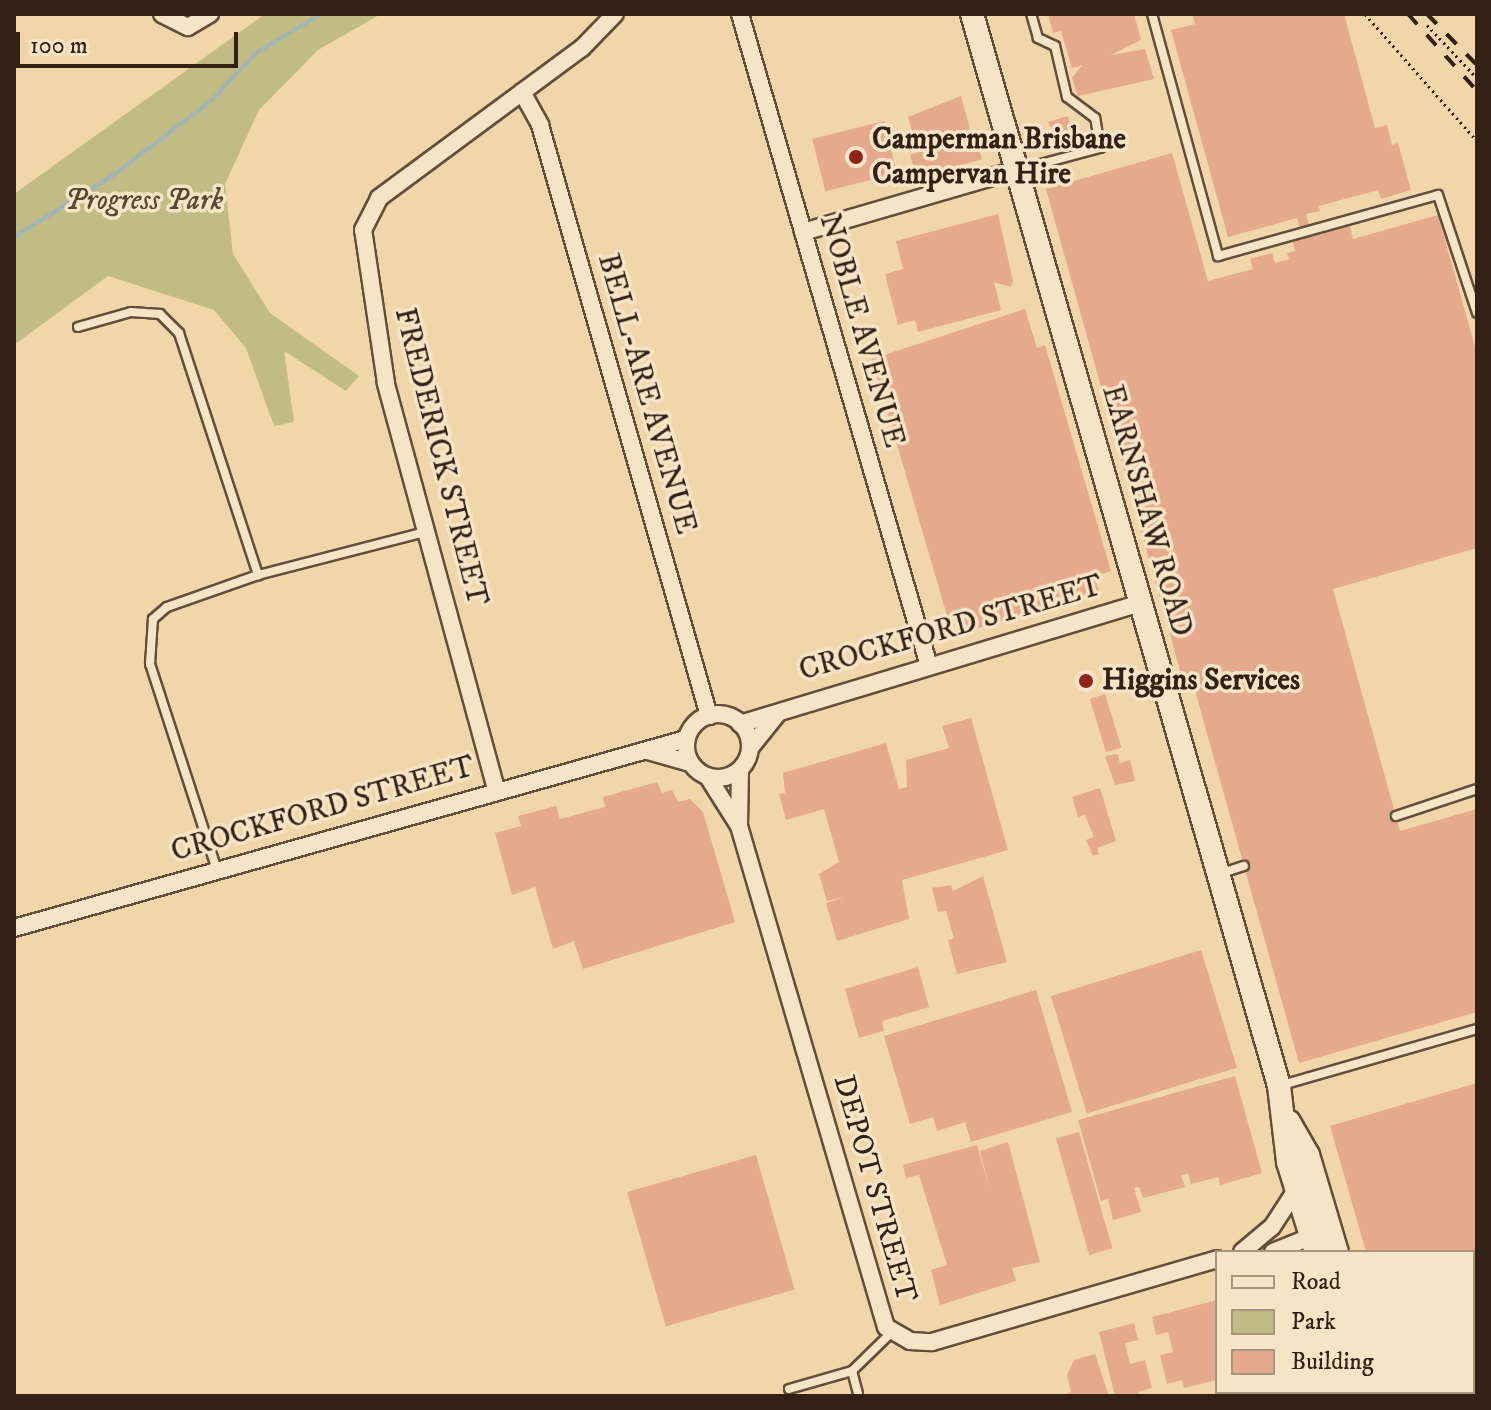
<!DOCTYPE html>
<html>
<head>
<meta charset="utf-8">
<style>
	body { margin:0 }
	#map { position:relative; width:1491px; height:1410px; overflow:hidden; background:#f1d6a9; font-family:"IM FELL DW Pica",serif }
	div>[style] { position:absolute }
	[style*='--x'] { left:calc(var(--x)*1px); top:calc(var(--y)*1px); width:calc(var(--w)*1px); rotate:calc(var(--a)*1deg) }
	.green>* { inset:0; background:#c0bc84 }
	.stream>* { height:4px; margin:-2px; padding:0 2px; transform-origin:2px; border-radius:2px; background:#a1b6b5 }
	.building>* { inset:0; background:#e5aa8c; transform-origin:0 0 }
	.path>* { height:3px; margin-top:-1.5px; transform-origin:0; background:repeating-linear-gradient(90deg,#332116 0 2px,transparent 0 6px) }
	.roads { filter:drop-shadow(2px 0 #624e3b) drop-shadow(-2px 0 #624e3b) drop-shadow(0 2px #624e3b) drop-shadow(0 -2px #624e3b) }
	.service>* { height:8px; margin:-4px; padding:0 4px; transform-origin:4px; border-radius:4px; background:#f6e4c7 }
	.minor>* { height:16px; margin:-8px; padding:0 8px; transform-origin:8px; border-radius:8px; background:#f6e4c7 }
	.minor>.ring { margin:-8px; padding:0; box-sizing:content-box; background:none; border:16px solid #f6e4c7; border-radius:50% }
	.tertiary>* { height:22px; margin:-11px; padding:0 11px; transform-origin:11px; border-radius:11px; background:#f6e4c7 }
	.rail>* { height:4px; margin-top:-2px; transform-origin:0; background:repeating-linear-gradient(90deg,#332116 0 14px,transparent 0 28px) }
	.dots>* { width:22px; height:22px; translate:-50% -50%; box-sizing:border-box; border:4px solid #f6e4c7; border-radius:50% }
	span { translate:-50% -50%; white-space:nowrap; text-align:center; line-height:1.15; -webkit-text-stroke:7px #f6e4c7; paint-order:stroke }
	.poi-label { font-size:30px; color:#332116; font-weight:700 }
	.left { translate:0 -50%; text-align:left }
	.park-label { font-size:30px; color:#564832; font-style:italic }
	.street-label { font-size:30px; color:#332116 }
	.frame { position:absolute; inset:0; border:16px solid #332116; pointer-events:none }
	.legend { position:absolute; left:1215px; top:1250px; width:260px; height:144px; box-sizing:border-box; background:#f6e4c7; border:2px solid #a89680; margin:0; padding:10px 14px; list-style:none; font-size:24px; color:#332116 }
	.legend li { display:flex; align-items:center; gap:16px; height:40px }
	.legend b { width:40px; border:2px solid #a89680 }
	.scale { position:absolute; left:16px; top:32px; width:222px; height:36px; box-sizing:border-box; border:4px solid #332116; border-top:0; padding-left:10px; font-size:24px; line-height:28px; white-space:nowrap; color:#332116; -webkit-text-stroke:6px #f6e4c7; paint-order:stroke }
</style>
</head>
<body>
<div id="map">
	<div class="green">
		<div style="clip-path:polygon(265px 14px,381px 14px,318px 50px,259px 110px,225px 184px,233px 254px,270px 313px,359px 376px,346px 391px,284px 351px,294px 422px,274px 426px,246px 348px,214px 310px,108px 276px,14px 345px,14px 194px)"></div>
	</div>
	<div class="stream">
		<div style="--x:14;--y:237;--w:115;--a:-31.9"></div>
		<div style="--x:112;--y:176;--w:124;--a:-37.1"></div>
		<div style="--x:211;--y:101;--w:66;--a:-46.8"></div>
		<div style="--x:256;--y:53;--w:76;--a:-31"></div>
	</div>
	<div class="building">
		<div style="clip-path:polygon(1048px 14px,1134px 14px,1141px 40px,1111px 55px,1145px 49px,1154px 79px,1078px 96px,1072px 78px,1082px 65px,1072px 68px,1061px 31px,1053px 33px)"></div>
		<div style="clip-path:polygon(1192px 14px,1344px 14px,1375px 128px,1387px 125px,1392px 145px,1398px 143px,1411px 190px,1381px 199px,1378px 190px,1319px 206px,1320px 211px,1306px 214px,1312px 237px,1350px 226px,1353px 239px,1438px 215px,1477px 354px,1477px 548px,1333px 589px,1400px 831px,1477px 809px,1477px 1012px,1299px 1063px,1191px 676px,1182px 678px,1046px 189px,1172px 153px,1208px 281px,1253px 269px,1250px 259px,1272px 253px,1275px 263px,1289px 259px,1287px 253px,1295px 251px,1293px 242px,1302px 239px,1297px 218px,1228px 237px,1171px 30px,1195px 24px)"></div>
		<div style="clip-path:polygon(961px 96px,970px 129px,952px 134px,954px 141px,932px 148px,930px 141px,916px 145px,908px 117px)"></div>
		<div style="clip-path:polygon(1068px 116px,1075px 140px,1059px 145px,1048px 122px)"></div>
		<div style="left:884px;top:121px;width:54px;height:74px;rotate:76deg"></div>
		<div style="left:976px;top:137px;width:23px;height:68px;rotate:75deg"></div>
		<div style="clip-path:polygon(998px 214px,1013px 281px,1011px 287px,994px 282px,1001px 310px,918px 332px,915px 320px,898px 325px,885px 274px,903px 269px,896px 241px)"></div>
		<div style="clip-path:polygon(1025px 309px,1037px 348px,1045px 345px,1111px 571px,1094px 576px,1099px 592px,962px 633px,958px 616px,948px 619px,872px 359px)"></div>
		<div style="left:1105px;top:694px;width:56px;height:16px;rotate:73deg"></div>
		<div style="clip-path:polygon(971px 718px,1008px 850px,902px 880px,909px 919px,837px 941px,826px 903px,845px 897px,827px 901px,819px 874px,839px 862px,824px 809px,786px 820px,779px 794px,785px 793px,783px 773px,886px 743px,899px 789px,907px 787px,906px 760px,949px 748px,942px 726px)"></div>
		<div style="clip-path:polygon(1118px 754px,1120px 763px,1130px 760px,1135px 781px,1115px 785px,1105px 756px)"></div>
		<div style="clip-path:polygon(657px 782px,662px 793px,672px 790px,678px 802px,690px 799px,703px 812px,735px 922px,583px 969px,574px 941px,553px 949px,535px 887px,512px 895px,495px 833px,521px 826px,518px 816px,556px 806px,560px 819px,605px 807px,603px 797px)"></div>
		<div style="clip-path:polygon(1100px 788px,1116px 841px,1097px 848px,1099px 854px,1093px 856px,1086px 840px,1094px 837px,1085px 815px,1078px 817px,1072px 797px)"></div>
		<div style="clip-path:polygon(983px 876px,1007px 962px,957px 974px,948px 940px,954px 938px,946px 911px,938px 912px,932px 888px,951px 885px,953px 891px)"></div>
		<div style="left:1201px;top:950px;width:123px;height:157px;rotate:73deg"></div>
		<div style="clip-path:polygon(918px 967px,929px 1007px,882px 1021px,884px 1031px,859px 1038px,845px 989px)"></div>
		<div style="clip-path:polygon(1036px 990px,1072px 1112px,971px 1142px,965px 1122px,937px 1131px,933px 1117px,910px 1124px,884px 1036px)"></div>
		<div style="clip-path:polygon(1235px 1076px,1262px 1173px,1220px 1185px,1218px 1177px,1191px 1184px,1188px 1174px,1181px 1175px,1185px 1187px,1143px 1198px,1139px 1187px,1134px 1188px,1141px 1212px,1113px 1220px,1108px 1199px,1101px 1201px,1078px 1120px)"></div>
		<div style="clip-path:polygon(1477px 1083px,1477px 1396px,1408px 1396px,1407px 1392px,1473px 1392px,1473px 1252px,1366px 1252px,1330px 1126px)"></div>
		<div style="left:1079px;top:1132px;width:121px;height:24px;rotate:74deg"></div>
		<div style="clip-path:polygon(1008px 1142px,1040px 1262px,1012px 1268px,1016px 1281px,940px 1305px,931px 1270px,947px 1265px,919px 1175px,906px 1178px,903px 1165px,977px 1145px,990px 1190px,980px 1151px)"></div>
		<div style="left:756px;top:1155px;width:140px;height:134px;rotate:74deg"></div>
		<div style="clip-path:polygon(1217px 1300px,1217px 1380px,1184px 1388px,1182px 1380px,1167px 1384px,1160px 1355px,1173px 1352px,1168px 1332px,1156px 1335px,1152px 1317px)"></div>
		<div style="clip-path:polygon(1134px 1323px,1138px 1340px,1125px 1343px,1130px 1364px,1145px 1360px,1152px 1388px,1138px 1392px,1139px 1396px,1115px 1396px,1099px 1332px)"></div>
		<div style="clip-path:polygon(1095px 1354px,1109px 1396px,1061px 1396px,1071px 1392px,1067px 1375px,1074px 1360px)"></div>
		<div style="left:1264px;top:1392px;width:73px;height:4px"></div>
	</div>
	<div class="path">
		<div style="--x:1365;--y:14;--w:169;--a:48.6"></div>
		<div style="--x:1476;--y:14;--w:2;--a:63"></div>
		<div style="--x:1427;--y:25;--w:73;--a:46.7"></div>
	</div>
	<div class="roads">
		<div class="service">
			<div style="--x:1152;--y:14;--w:251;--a:74.7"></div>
			<div style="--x:1218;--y:256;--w:228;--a:-15.5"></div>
			<div style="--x:1438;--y:195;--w:124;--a:71.7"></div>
			<div style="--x:1018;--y:170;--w:85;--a:-15"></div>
			<div style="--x:1100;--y:148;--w:30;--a:-99"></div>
			<div style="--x:1095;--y:118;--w:35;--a:-143"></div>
			<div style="--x:1067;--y:97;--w:52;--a:-103.2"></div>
			<div style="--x:1055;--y:46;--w:19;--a:-155"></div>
			<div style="--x:1038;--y:38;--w:25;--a:-106"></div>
			<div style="--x:78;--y:327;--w:55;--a:-15.8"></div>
			<div style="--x:131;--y:312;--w:29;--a:4"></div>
			<div style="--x:160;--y:314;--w:27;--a:45"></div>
			<div style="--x:179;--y:333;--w:255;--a:71.9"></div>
			<div style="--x:1396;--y:816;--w:85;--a:-18.4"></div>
			<div style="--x:217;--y:870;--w:217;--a:-108"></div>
			<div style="--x:150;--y:664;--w:45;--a:-86.2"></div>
			<div style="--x:153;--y:619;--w:18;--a:-41"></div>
			<div style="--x:167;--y:607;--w:96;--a:-19.4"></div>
			<div style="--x:258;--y:575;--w:173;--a:-14.4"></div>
			<div style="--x:1222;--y:873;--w:23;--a:-18"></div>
			<div style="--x:1282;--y:1085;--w:203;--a:-16"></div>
			<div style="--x:852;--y:1371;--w:23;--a:75"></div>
			<div style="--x:789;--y:1389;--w:66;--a:-15.9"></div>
			<div style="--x:852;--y:1371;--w:56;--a:-44.3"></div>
		</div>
		<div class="minor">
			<div style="--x:162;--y:14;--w:29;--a:27"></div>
			<div style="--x:188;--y:27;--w:26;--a:-31"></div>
			<div style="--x:740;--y:14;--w:676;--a:73.84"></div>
			<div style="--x:522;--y:92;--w:38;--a:61"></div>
			<div style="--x:540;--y:125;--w:615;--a:74.04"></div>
			<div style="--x:803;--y:232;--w:223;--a:-16.2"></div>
			<div class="ring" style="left:686px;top:714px;width:48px;height:48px"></div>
			<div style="--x:740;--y:724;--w:419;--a:-16.8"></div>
			<div style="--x:750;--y:748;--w:45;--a:-51.3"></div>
			<div style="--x:648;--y:751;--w:44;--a:15.9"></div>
			<div style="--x:708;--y:777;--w:58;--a:57.7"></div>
			<div style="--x:739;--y:826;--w:522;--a:73.65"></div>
			<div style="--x:886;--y:1327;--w:28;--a:30"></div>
			<div style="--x:910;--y:1341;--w:22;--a:3"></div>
			<div style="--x:932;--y:1342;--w:297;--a:-16.2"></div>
			<div style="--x:496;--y:789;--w:421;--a:-105.2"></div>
			<div style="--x:386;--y:383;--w:155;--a:-98.5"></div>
			<div style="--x:363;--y:230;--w:36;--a:-63"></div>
			<div style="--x:379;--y:198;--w:252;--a:-36.5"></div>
			<div style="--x:582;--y:48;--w:47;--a:-45.9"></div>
			<div style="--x:739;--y:826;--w:56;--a:-89"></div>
			<div style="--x:14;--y:928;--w:698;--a:-15.71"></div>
			<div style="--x:1242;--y:1252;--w:39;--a:-40"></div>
			<div style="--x:1272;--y:1227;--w:44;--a:-57"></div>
			<div style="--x:1273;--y:1252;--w:51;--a:-22"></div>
		</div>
		<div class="tertiary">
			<div style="--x:972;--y:14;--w:1115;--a:74.02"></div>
			<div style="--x:1279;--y:1086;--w:77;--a:83.2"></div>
			<div style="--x:1288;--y:1162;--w:94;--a:72.7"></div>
			<div style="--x:1289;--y:1122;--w:38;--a:60"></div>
			<div style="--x:1308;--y:1155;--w:101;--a:73.4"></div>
			<div style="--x:1360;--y:1392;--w:4;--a:76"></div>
			<div style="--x:1379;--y:1392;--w:4;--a:76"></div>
		</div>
	</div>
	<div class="rail">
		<div style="--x:1408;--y:14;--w:103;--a:48.1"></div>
		<div style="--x:1427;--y:14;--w:71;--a:45.6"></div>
	</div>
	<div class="dots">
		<div style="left:856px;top:157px;background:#8f2418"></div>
		<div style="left:1086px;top:681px;background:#8f2418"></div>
	</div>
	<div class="poi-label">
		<span class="left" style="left:872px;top:157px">Camperman Brisbane<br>Campervan Hire</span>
		<span class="left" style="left:1102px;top:681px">Higgins Services</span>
	</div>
	<div class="park-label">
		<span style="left:144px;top:201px">Progress Park</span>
	</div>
	<div class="street-label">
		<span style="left:861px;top:331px;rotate:74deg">NOBLE AVENUE</span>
		<span style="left:646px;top:394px;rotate:74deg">BELL-ARE AVENUE</span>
		<span style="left:440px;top:457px;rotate:76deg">FREDERICK STREET</span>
		<span style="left:1146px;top:511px;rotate:74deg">EARNSHAW ROAD</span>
		<span style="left:951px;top:629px;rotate:-16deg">CROCKFORD STREET</span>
		<span style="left:323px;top:810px;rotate:-16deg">CROCKFORD STREET</span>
		<span style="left:874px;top:1189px;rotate:74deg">DEPOT STREET</span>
	</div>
	<div class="frame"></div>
	<ul class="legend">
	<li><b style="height:10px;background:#f6e4c7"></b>Road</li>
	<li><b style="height:22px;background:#c0bc84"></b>Park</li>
	<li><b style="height:22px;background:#e5aa8c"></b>Building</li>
	</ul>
	<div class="scale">100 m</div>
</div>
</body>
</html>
